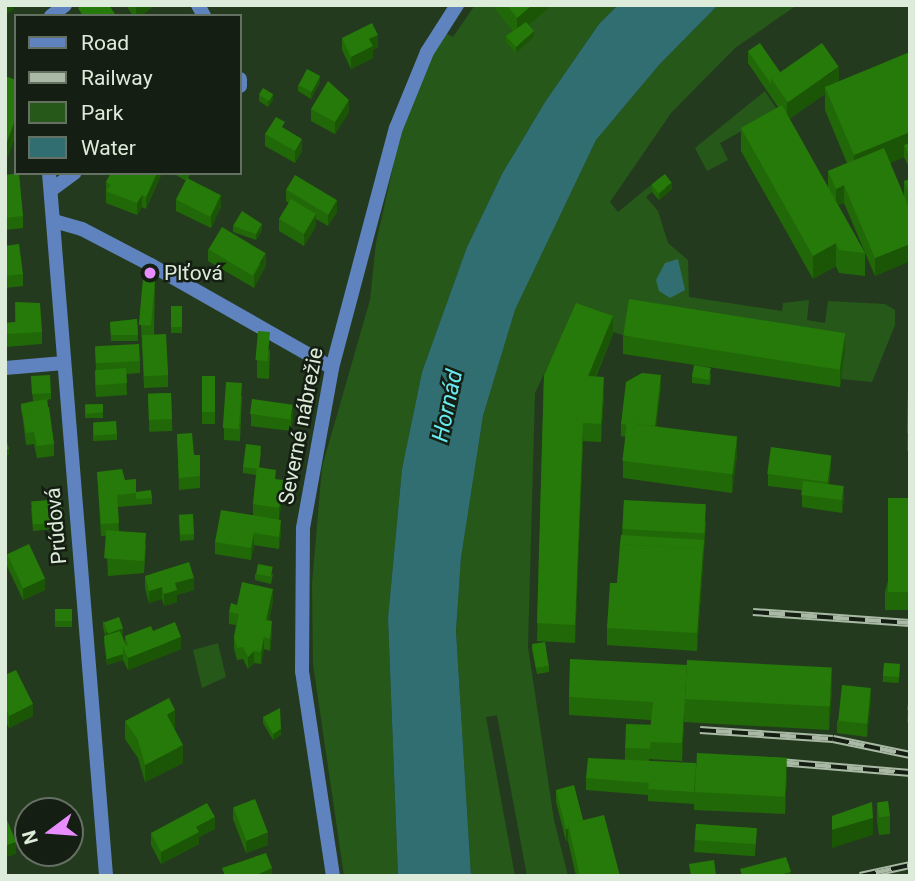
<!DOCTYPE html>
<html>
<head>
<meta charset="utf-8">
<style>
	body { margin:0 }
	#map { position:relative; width:915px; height:881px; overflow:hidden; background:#243a1e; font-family:Roboto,sans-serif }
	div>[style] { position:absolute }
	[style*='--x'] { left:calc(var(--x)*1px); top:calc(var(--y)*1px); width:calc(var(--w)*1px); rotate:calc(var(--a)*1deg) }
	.green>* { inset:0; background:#265819 }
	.water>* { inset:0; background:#306e71 }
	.minor>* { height:14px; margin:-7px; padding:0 7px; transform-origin:7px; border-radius:7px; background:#5f83be }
	.rail>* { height:8px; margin-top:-4px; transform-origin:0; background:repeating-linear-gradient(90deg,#141e12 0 16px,#a9b9a5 0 32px); box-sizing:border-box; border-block:2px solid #a9b9a5 }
	.wall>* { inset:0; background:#216908; transform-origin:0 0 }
	.shaded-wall>* { inset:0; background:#1b5506; transform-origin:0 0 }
	.building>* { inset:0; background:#267a09; transform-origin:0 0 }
	.dots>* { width:19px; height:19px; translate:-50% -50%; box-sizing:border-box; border:4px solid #141e12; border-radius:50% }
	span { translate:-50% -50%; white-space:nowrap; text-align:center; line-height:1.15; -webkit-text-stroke:5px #141e12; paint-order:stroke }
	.poi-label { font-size:21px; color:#ddebda }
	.left { translate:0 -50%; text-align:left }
	.street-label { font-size:21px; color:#ddebda }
	.water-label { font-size:23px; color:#69e9f0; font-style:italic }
	.frame { position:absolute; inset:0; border:7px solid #ddebda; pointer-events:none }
	.legend { position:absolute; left:14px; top:14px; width:228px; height:161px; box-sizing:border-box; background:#141e12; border:2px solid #647062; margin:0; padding:9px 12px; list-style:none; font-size:21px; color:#ddebda }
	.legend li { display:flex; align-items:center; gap:14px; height:35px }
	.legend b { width:35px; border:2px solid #647062 }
	.north { position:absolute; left:14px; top:797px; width:70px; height:70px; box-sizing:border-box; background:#141e12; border:2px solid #647062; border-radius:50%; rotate:254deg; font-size:19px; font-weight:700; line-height:28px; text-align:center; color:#ddebda }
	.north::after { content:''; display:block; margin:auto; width:24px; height:32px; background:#e98dfe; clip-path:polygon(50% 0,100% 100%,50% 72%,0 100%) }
</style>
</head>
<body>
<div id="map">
	<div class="green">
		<div style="clip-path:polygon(475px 5px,618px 5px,599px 24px,545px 102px,502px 174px,467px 247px,422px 372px,402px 469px,388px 618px,398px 876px,344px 876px,313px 664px,312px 584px,322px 467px,370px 300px,376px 243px,412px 82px,440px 30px,453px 37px)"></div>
		<div style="clip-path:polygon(718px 5px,797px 5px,735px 48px,671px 113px,610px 202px,618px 212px,662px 176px,665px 181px,646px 197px,658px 211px,668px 243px,688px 260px,689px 297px,782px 311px,783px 303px,809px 300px,807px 320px,825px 323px,828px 301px,885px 304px,895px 310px,895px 325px,872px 382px,841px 379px,845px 350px,626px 336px,570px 319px,535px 393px,528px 647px,554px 820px,568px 876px,527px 876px,497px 715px,486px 717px,515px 876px,471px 876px,456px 631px,461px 558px,483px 416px,515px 310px,596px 140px,659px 65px)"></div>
		<div style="clip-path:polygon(765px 91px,778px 111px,720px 143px,728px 160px,707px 171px,695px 148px)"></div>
		<div style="clip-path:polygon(218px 643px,226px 677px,202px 688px,193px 650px)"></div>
	</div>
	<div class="water">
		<div style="clip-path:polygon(618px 5px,718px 5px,659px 65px,596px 140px,515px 310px,483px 416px,461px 558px,456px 631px,471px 876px,398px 876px,388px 618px,402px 469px,422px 372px,467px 247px,502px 174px,545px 102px,599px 24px)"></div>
		<div style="clip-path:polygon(678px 259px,685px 290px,670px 298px,659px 291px,656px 280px,665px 263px)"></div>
	</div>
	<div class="minor">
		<div style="--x:198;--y:5;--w:13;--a:61"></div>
		<div style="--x:51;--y:16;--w:18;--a:-38"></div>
		<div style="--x:240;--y:79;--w:7;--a:90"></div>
		<div style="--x:49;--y:173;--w:705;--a:85.36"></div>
		<div style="--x:51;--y:190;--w:29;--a:-36"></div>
		<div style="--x:54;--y:221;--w:29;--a:16"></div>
		<div style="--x:82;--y:229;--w:78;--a:27.6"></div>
		<div style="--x:151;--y:265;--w:208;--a:29.6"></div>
		<div style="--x:5;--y:368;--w:59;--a:-4.8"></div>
		<div style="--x:333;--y:876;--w:207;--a:-98.6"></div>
		<div style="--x:302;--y:671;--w:143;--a:-89.6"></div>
		<div style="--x:303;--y:528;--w:163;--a:-79.7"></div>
		<div style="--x:332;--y:368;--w:248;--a:-75.1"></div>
		<div style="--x:396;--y:128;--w:82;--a:-67.8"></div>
		<div style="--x:427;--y:52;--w:56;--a:-57.4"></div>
	</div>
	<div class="rail">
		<div style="--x:753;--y:612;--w:157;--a:4"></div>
		<div style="--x:700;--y:730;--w:133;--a:3.9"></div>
		<div style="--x:833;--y:739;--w:79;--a:11.7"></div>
		<div style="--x:767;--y:761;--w:144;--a:4.8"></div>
		<div style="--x:860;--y:876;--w:51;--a:-12.4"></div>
	</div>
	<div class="wall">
		<div style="clip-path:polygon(126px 5px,155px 5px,141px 16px,133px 16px)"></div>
		<div style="clip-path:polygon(492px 5px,552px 5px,529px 25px,534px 37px,516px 53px,506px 42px,506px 36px,513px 31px)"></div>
		<div style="clip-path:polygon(342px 38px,378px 47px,373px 50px,373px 58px,351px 69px,342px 50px)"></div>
		<div style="clip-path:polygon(evenodd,748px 51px,780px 72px,839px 82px,910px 52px,910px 170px,904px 157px,890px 163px,904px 197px,904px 181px,910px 179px,910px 261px,875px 276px,844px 203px,838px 205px,865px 253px,865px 276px,839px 273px,836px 266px,813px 279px,741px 151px,741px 128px,778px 107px,748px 63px,748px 51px,825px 94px,825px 110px,847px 163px,828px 171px,828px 188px,789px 119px,825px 94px)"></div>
		<div style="clip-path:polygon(320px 82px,311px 99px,298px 91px,298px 85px)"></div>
		<div style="clip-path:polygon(259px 95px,273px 100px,268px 107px,259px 101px)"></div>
		<div style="clip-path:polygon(311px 109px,349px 112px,335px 134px,311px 121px)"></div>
		<div style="clip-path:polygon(285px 129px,302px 151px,295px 163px,265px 146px,265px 134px)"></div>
		<div style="clip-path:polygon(111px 173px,162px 173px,146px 209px,142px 207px,137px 215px,106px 203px,106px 182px)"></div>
		<div style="clip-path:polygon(173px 173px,191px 173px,188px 178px,221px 207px,211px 228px,176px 211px,176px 199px,186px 181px)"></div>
		<div style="clip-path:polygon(5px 175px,23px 216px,23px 228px,5px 230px)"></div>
		<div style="clip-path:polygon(652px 185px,672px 189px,659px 200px,652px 192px)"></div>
		<div style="clip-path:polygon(286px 189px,337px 212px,328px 226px,316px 219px,316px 226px,304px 246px,279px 231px,279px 219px,289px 203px,286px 201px)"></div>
		<div style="clip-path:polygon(233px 226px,262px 230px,256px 240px,233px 232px)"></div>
		<div style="clip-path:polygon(5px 246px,23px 274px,23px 286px,5px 288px)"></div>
		<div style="clip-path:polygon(208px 249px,266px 265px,254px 288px,208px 261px)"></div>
		<div style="clip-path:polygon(155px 279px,154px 334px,168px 375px,168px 387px,144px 388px,141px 325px)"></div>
		<div style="clip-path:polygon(15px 302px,42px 332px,42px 344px,5px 347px,5px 323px,15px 322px)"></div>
		<div style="left:171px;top:306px;width:11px;height:27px"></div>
		<div style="clip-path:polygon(137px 319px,138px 341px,111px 341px,110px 322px)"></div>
		<div style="clip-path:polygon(613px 334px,596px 377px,604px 395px,601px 442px,583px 441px,575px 643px,537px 641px,544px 375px)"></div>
		<div style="clip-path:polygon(623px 336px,845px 350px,840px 387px,623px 354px)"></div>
		<div style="clip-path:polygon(909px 340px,910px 340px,910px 451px,907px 451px)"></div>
		<div style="clip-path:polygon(95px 347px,140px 361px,140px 373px,126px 374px,127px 395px,96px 397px,95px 383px,95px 371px,96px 371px)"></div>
		<div style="clip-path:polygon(270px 349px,269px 379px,257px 378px,257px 360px)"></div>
		<div style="clip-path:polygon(711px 374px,710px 385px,692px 383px,692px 377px)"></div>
		<div style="clip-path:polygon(31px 376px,51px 393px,51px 399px,47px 400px,54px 444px,54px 456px,37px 458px,34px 444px,26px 445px,21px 404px,33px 401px)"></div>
		<div style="left:202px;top:376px;width:13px;height:48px"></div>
		<div style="clip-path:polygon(661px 387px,656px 426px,737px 455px,732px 493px,623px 478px,623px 461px,626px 437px,621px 436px,621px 424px)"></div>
		<div style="left:171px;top:393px;width:38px;height:23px;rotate:88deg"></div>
		<div style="clip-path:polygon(242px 395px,240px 441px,224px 440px,224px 428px)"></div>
		<div style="left:103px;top:404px;width:14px;height:18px;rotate:90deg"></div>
		<div style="clip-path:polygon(251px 414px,293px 417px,291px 431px,251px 426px)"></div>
		<div style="clip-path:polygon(93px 423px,117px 434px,117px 440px,93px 441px)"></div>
		<div style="clip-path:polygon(177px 434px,194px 455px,200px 455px,200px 488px,179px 490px)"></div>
		<div style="clip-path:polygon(261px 452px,259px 468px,276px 479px,283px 492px,279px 520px,281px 532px,279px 549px,254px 545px,251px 560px,215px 554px,215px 542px,253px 515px,253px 504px,256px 475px,243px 473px,243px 467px)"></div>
		<div style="clip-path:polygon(831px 467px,829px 484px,844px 498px,842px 513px,802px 507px,802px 490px,768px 486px,768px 474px)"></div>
		<div style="clip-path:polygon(97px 472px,125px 480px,136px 492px,152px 498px,152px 504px,118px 507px,119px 535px,101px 536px)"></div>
		<div style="clip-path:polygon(910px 498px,910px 610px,885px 610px,885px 592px)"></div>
		<div style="clip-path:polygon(624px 500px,706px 522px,697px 651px,607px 645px,607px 628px,617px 583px,622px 535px)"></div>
		<div style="clip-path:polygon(31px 508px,63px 522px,63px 528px,33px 531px)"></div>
		<div style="clip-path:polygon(179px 515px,194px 534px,194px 540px,180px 541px)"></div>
		<div style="clip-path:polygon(106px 537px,146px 545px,144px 573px,108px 576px)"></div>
		<div style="clip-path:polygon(7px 554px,45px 590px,23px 600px,7px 566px)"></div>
		<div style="clip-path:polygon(255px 574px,273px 574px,271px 584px,255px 580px)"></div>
		<div style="clip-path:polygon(145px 576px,194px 590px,177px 595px,177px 602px,164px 606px,162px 599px,149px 603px,145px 588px)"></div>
		<div style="clip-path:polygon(273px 601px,269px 620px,272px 633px,270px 651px,264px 649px,261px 664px,254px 663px,248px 669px,243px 659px,237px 660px,234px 649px,234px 637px,236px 625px,229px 624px,229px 612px,237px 605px)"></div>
		<div style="left:55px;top:609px;width:17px;height:18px"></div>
		<div style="clip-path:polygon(103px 621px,123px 634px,122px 634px,125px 643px,125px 636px,153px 631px,181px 649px,128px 670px,123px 660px,107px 665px,104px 642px,105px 635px,103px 627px)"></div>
		<div style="clip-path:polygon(532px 644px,549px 666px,549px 672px,537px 674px,532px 650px)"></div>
		<div style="left:884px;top:663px;width:16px;height:19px;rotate:4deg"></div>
		<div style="clip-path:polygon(5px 675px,33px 716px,9px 728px,5px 720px)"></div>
		<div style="clip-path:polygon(910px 686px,910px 723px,907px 722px)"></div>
		<div style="clip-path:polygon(832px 691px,829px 730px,684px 722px,682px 761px,649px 759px,649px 761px,787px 774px,785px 814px,694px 810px,694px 804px,648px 801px,648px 795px,586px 790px,586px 778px,625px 760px,625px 748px,651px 725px,651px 720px,569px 715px,569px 697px)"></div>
		<div style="clip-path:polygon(871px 700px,867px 737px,837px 733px,837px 721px)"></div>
		<div style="clip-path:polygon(263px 717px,281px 735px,273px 740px,263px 723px)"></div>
		<div style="clip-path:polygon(125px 721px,175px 728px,174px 728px,183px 763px,145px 782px,138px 758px,125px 739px)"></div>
		<div style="clip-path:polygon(556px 790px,583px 820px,620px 876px,576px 876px,568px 841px,566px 841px,556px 802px)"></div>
		<div style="clip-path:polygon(877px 803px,890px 816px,890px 834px,879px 835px,877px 820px)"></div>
		<div style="clip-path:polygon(233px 807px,268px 845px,246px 853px,233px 819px)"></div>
		<div style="left:696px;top:824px;width:61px;height:28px;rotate:4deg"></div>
		<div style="clip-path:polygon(215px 829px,199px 837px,199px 844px,161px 864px,151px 845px,151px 833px)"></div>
	</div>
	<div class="shaded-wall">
		<div style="clip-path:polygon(5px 5px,13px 5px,13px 10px,5px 15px)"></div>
		<div style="clip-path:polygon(139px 5px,155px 5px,141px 16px,136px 16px,136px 8px)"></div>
		<div style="clip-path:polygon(532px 5px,552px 5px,517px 35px,517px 18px)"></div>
		<div style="clip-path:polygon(534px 31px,534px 37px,516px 53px,516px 47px)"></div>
		<div style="clip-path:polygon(378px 35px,378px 47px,373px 50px,373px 58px,351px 69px,351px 57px,369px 39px)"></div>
		<div style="clip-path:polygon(839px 67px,839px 84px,825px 87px,825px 94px,787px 120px,787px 102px)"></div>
		<div style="clip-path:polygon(320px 76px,320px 82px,311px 99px,311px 93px)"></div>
		<div style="clip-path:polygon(273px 94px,273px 100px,268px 107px,268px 101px)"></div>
		<div style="clip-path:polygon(349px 100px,349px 112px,335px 134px,335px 122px)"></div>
		<div style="clip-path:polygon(16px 117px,16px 135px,5px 166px,5px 148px)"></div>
		<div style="clip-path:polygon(910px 132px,910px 155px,904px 145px,904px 157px,854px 178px,854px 155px)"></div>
		<div style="clip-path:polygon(302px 139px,302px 151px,295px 163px,295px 151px)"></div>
		<div style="clip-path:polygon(157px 173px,162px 173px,146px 209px,146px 197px)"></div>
		<div style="clip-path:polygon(672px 183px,672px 189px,659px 200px,659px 194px)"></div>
		<div style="clip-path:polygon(844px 185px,844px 203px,836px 206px,836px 189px)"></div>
		<div style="clip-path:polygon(142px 195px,142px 207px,137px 215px,137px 203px)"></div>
		<div style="clip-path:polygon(221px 195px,221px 207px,211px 228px,211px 216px)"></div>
		<div style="clip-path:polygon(337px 200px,337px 212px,328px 226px,328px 214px)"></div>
		<div style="clip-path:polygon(316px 214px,316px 226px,304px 246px,304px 234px)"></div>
		<div style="clip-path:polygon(262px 224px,262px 230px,256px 240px,256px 234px)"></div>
		<div style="clip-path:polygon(836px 243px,836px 266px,813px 279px,813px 256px)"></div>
		<div style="clip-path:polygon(910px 244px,910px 261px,875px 276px,875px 258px)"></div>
		<div style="clip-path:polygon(266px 253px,266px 265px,254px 288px,254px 276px)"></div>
		<div style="clip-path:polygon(613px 316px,613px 334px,588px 394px,588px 376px)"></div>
		<div style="clip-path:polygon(845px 332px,845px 350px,840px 387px,840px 369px)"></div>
		<div style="clip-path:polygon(661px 375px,661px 387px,655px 440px,655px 428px)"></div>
		<div style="clip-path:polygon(604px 377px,604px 395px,601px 442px,601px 424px)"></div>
		<div style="clip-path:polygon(293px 405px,293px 417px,291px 431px,291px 419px)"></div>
		<div style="clip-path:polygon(583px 423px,583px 441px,575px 643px,575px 625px)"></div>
		<div style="clip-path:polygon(737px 437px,737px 455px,732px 493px,732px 475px)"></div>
		<div style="clip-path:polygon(9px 449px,9px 455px,5px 457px,5px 450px)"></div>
		<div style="clip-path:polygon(831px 455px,831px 467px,828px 493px,828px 481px)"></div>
		<div style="clip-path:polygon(283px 480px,283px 492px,279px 520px,279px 508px)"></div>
		<div style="clip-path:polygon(844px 486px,844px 498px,842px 513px,842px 501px)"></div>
		<div style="clip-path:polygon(706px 505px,704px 552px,697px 651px,697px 633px,703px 549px,704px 540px)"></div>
		<div style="clip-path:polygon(281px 520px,281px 532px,279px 549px,279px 537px)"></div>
		<div style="clip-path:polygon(254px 533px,254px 545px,251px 560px,251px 548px)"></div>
		<div style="clip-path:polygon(45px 578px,45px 590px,23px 600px,23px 588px)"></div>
		<div style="clip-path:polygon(194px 578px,194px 590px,177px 595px,177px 602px,164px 606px,164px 594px,175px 583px)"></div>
		<div style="clip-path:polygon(162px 587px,162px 599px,149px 603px,149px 591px)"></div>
		<div style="clip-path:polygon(273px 589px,273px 601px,266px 632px,266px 620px)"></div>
		<div style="clip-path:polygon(272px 621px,272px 633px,270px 651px,270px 639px)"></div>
		<div style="clip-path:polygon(123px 628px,123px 634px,106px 639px,106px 632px)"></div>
		<div style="clip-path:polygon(181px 637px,181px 649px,128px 670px,128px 658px)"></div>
		<div style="clip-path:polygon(264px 637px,264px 649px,261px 664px,261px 652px)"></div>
		<div style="clip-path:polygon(254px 651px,254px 663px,248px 669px,248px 657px)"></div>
		<div style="clip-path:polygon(123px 654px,123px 660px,107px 665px,107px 659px)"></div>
		<div style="clip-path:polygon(832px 668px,832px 691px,829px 730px,829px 707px)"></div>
		<div style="clip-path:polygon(871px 688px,871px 700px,867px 737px,867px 725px)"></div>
		<div style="clip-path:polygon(33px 704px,33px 716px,9px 728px,9px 716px)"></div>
		<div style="clip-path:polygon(684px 707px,684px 722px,682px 761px,682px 743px)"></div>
		<div style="clip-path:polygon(175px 710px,175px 728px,167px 732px,167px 715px)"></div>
		<div style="clip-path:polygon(281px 729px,281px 735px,273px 740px,273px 734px)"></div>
		<div style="clip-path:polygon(183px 745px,183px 763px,145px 782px,145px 765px)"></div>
		<div style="clip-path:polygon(787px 757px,787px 774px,785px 814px,785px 797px)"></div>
		<div style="clip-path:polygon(215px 817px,215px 829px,199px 837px,199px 844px,161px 864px,161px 852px,196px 827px)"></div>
		<div style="clip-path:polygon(873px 818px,873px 835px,832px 848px,832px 830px)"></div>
		<div style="left:566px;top:829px;width:2px;height:12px"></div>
		<div style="clip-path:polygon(268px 833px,268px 845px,246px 853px,246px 841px)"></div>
		<div style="clip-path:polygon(16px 842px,16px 854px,5px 858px,5px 846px)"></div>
		<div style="clip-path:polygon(272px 868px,272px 876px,255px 876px)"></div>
		<div style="clip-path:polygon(791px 872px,791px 876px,777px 876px)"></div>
	</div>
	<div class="building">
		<div style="clip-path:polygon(83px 5px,109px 5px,115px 14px,112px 16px,83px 16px,78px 8px)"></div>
		<div style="clip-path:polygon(507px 5px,532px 5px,517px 18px)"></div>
		<div style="clip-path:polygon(526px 22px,534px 31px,516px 47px,506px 36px)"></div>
		<div style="clip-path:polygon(372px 23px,378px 35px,369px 39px,373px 46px,351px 57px,342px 38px)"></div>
		<div style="clip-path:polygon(760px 43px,780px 72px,771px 79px,771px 84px,748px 51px)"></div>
		<div style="left:822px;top:43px;width:29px;height:62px;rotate:55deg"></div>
		<div style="clip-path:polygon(910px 52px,910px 132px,854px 155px,825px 87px)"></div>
		<div style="left:307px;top:69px;width:15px;height:18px;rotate:28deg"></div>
		<div style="clip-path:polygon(5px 76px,16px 80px,16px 117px,5px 148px)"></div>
		<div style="clip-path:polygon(328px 81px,349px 100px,335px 122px,311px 109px)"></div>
		<div style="left:263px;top:88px;width:12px;height:8px;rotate:31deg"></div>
		<div style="clip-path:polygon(782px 105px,865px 253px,839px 250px,836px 243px,813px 256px,741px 128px)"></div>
		<div style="clip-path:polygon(276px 117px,285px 122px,282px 127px,302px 139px,295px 151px,265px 134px)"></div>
		<div style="clip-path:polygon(910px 143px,910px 158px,904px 145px)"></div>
		<div style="clip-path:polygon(884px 148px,910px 210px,910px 244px,875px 258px,844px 185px,836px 189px,828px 171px)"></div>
		<div style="clip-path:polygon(19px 173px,23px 216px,5px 218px,5px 175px)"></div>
		<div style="clip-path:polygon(111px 173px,157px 173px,146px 197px,142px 195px,137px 203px,106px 191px,111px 185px,106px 182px)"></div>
		<div style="left:665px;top:174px;width:11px;height:17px;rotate:52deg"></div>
		<div style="left:295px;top:175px;width:49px;height:17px;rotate:31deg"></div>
		<div style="left:187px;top:178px;width:38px;height:24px;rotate:27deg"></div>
		<div style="clip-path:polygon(910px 179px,910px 195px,904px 181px)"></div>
		<div style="left:291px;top:199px;width:29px;height:23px;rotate:31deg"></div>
		<div style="clip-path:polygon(242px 211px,262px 224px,256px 234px,233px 226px)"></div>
		<div style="left:222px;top:227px;width:51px;height:26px;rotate:31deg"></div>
		<div style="clip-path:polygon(19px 244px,23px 274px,5px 276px,5px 246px)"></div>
		<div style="left:143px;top:278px;width:12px;height:47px;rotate:5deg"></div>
		<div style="left:629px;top:299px;width:219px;height:37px;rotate:9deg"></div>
		<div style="clip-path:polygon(15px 302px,40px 303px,42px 332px,5px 334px,5px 323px,16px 322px)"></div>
		<div style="clip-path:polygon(576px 303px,613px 316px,588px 376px,604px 377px,601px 424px,583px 423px,575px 625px,537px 623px,544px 375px)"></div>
		<div style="left:171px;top:306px;width:11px;height:21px"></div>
		<div style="clip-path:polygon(137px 319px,138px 335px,111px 335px,110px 322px)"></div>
		<div style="left:258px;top:331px;width:12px;height:29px;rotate:5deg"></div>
		<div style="left:166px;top:334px;width:41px;height:24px;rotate:87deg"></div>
		<div style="clip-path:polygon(909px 340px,910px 340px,910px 433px,907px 433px)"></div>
		<div style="left:139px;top:344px;width:17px;height:44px;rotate:87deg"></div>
		<div style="left:694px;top:365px;width:17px;height:12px;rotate:10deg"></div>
		<div style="left:126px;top:368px;width:15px;height:31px;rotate:86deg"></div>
		<div style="clip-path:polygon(642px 373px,661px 375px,655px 426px,627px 423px,627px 425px,621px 424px,626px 382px)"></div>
		<div style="left:50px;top:375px;width:18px;height:19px;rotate:87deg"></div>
		<div style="left:202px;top:376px;width:13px;height:36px"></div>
		<div style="left:226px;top:382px;width:16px;height:46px;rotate:4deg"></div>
		<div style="left:171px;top:393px;width:26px;height:23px;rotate:88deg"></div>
		<div style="clip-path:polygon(47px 399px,48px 408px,22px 411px,22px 417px,21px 404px)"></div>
		<div style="left:252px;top:399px;width:41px;height:15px;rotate:8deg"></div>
		<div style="clip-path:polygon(103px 404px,103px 412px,86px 414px,85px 405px)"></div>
		<div style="clip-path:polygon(49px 407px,54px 444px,37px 446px,34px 432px,26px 433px,22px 411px)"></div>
		<div style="left:116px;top:421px;width:13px;height:23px;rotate:86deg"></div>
		<div style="left:627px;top:423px;width:111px;height:38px;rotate:7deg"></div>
		<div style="clip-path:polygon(192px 433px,194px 455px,200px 455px,200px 476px,179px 478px,177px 434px)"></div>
		<div style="clip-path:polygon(5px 436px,9px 449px,5px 450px)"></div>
		<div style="clip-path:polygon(246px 444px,261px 446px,259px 467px,257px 467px,257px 469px,243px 467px)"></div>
		<div style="left:771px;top:447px;width:61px;height:27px;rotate:8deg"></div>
		<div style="clip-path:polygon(257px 467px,276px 470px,275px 479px,283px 480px,279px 508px,253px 504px)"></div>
		<div style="clip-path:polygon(122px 469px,125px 480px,136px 479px,136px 493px,117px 495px,119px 523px,101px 524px,97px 472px)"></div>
		<div style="left:803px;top:481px;width:41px;height:14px;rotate:7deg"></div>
		<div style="clip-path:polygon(151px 490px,152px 498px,136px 499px,136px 492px)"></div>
		<div style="left:888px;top:498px;width:22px;height:94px"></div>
		<div style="left:61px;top:499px;width:23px;height:30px;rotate:85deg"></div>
		<div style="left:624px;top:500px;width:82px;height:29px;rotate:3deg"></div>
		<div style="clip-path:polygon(221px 510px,281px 520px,279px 537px,254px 533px,251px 548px,215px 542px)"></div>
		<div style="left:193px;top:514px;width:20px;height:14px;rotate:87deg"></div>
		<div style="left:146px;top:533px;width:28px;height:40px;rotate:94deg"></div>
		<div style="clip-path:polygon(621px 535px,704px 540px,703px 554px,703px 549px,620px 544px)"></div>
		<div style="left:29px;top:544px;width:38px;height:24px;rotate:65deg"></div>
		<div style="clip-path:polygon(620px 544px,703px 549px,697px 633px,607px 628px,610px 583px,617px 583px)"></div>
		<div style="clip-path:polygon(189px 562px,194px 578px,175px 583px,177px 590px,164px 594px,162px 587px,149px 591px,145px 576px)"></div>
		<div style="left:258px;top:564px;width:15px;height:10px;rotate:11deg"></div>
		<div style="clip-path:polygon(242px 582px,273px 589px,266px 620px,272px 621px,270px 639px,264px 637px,261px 652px,254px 651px,248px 657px,243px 647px,237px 648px,234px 637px,239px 614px,229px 612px,231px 603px,237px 605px)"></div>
		<div style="left:55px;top:609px;width:17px;height:12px"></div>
		<div style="left:119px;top:617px;width:12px;height:16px;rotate:70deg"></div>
		<div style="clip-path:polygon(175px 622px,181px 637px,128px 658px,123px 647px,128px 645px,125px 636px,151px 626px,153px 631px)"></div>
		<div style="clip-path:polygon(120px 631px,126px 646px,123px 647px,123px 654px,107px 659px,104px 636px)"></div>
		<div style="left:545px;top:642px;width:24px;height:13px;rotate:81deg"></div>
		<div style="clip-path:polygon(570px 659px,687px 665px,682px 743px,649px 742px,653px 702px,569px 697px)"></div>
		<div style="left:687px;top:660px;width:145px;height:39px;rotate:3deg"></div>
		<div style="left:884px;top:663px;width:16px;height:13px;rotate:4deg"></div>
		<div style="clip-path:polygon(16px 670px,33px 704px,9px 716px,5px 708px,5px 675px)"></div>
		<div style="left:842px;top:685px;width:29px;height:36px;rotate:6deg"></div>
		<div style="clip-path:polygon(910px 686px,910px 711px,907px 710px)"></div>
		<div style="clip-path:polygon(169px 698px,175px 710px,167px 715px,183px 745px,145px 765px,138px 740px,125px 721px)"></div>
		<div style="clip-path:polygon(280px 708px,281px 729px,273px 734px,263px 717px)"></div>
		<div style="left:626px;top:724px;width:25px;height:24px;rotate:2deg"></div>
		<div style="left:697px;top:753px;width:90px;height:39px;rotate:3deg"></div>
		<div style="clip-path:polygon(588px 758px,696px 763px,694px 792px,648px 789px,649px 783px,586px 778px)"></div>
		<div style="clip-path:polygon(574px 785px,583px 820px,568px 824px,568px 829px,566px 829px,556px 790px)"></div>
		<div style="left:255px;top:799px;width:36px;height:23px;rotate:69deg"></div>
		<div style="left:888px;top:801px;width:15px;height:11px;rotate:82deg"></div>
		<div style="clip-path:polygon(872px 802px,873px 818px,832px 830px,832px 816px)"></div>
		<div style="clip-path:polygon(207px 803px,215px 817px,196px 827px,199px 832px,161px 852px,151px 833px)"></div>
		<div style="clip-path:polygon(5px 815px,16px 842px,5px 846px)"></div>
		<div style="clip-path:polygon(604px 815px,620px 876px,580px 876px,568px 824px)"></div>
		<div style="left:696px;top:824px;width:61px;height:16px;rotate:4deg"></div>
		<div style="clip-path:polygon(266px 853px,272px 868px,255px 876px,225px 876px,222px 868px)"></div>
		<div style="clip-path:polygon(786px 857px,791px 872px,777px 876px,742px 876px,740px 869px)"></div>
		<div style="clip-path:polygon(714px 860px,716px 875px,691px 876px,689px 864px)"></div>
	</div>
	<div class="dots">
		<div style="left:150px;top:273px;background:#e98dfe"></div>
	</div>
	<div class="poi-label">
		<span class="left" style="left:164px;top:273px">Plťová</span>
	</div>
	<div class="street-label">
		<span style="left:301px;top:426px;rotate:-79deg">Severné nábrežie</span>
		<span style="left:56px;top:526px;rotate:-95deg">Prúdová</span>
	</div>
	<div class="water-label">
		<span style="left:448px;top:406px;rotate:-78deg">Hornád</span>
	</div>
	<div class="frame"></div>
	<ul class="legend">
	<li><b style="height:9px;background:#5f83be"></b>Road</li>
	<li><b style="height:9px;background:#a9b9a5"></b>Railway</li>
	<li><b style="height:19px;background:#265819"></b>Park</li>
	<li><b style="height:19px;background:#306e71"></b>Water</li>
	</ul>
	<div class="north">N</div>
</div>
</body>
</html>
